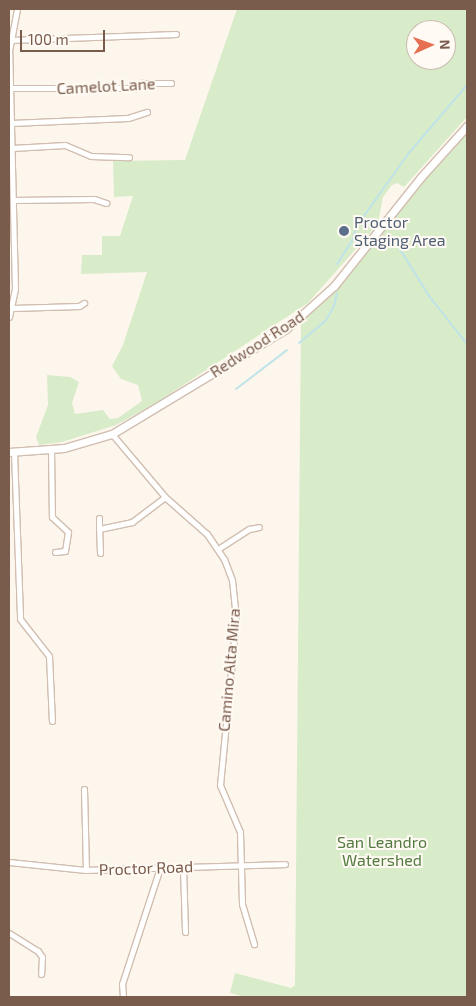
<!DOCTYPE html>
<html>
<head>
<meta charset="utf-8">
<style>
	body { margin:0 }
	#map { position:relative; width:476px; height:1006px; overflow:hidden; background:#fdf6ec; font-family:"Exo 2",sans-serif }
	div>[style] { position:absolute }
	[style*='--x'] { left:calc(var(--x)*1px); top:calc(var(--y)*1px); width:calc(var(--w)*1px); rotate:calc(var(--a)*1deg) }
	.green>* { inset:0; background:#d8ecc9 }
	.stream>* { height:2px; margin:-1px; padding:0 1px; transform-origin:1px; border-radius:1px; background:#bfe3e8 }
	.roads { filter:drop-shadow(1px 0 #d1beb0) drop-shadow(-1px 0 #d1beb0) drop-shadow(0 1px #d1beb0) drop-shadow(0 -1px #d1beb0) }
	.minor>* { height:5px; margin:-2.5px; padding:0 2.5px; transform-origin:2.5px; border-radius:2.5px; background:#fff }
	.secondary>* { height:7px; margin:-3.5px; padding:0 3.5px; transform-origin:3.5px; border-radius:3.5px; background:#fff }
	.dots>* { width:14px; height:14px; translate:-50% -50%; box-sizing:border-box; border:2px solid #fffaf3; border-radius:50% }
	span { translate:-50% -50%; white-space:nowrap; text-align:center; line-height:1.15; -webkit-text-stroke:4px #fffaf3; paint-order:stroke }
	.street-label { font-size:16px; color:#7a5c4d }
	.service-label { font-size:16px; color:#4e5e75 }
	.left { translate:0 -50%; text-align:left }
	.park-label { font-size:16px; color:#537a41 }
	.frame { position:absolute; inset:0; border:10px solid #7a5c4d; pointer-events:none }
	.north { position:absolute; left:406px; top:20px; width:50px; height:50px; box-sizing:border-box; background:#fffaf3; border:1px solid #cabbb1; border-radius:50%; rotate:88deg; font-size:14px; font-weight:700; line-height:20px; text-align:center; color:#7a5c4d }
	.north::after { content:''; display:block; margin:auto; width:18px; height:22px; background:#e76f51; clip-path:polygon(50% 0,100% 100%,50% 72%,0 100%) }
	.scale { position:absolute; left:20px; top:30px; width:85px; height:22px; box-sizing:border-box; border:2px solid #7a5c4d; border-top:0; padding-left:6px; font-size:15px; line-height:18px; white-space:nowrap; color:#7a5c4d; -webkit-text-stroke:4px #fffaf3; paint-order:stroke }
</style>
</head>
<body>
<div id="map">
	<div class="green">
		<div style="clip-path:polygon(evenodd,237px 9px,467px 9px,467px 117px,404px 187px,397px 183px,392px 185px,383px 197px,378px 224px,308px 303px,156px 403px,116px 425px,62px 442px,39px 445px,36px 437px,48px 405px,47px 375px,70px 377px,79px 382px,72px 403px,75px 414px,103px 410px,110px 419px,118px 418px,142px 401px,138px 385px,121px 379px,112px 366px,123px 345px,147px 272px,81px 274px,82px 255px,102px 255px,102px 236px,120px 236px,133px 196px,114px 197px,113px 161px,185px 160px,237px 9px,416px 30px,446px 30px,446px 60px,416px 60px,416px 30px)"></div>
		<div style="clip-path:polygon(467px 126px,467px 997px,246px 997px,230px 993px,235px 973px,291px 988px,295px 985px,301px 317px,334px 286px)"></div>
	</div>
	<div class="stream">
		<div style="--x:398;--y:246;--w:59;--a:58.2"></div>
		<div style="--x:429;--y:296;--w:61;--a:51.6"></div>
		<div style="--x:337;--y:264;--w:30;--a:-57"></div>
		<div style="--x:353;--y:239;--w:12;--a:-76"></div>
		<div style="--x:356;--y:227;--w:90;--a:-54.5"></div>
		<div style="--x:408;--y:154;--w:91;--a:-49.5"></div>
		<div style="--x:299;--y:343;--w:35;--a:-40"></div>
		<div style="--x:326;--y:320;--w:16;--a:-60"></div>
		<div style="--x:334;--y:306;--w:13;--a:-77"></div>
		<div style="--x:236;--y:389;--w:64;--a:-37.4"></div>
	</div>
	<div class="roads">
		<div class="minor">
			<div style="--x:10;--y:40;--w:166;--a:-2.1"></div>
			<div style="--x:10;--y:88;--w:126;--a:0"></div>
			<div style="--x:136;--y:88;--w:8;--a:-40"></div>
			<div style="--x:142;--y:83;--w:29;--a:0"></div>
			<div style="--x:11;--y:123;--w:117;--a:-2.4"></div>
			<div style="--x:128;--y:118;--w:20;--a:-18"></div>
			<div style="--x:12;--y:148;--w:53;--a:-3.2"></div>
			<div style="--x:65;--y:145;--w:28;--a:23"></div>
			<div style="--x:91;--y:156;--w:38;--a:2"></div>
			<div style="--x:13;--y:200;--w:81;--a:-0.7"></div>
			<div style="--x:94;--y:199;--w:13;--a:18"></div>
			<div style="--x:12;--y:308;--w:67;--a:-1.7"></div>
			<div style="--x:79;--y:306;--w:6;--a:-31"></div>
			<div style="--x:9;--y:317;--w:29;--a:-78"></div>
			<div style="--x:15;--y:289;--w:238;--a:-91.4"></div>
			<div style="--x:9;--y:51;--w:43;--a:-79.2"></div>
			<div style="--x:112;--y:434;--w:82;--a:49.9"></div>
			<div style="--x:165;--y:497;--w:56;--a:41.4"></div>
			<div style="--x:207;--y:534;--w:30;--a:56"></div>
			<div style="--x:224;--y:559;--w:22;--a:69"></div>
			<div style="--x:232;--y:580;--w:39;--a:84"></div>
			<div style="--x:236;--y:619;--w:167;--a:95.5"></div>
			<div style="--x:220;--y:785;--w:51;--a:66.9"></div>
			<div style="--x:240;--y:832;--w:72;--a:88.4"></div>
			<div style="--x:242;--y:904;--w:42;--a:73.3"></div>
			<div style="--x:51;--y:449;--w:68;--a:89.2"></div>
			<div style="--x:52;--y:517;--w:22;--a:43"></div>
			<div style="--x:68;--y:532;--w:19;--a:99"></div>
			<div style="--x:65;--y:551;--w:10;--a:174"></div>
			<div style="--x:14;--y:452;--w:167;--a:87.9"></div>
			<div style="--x:20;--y:619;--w:47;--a:51.9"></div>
			<div style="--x:49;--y:656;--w:65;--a:87.4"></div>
			<div style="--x:99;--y:518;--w:11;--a:90"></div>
			<div style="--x:218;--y:549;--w:37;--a:-33"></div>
			<div style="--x:249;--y:529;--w:10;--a:-11"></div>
			<div style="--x:100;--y:553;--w:24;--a:-92"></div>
			<div style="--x:99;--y:529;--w:34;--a:-12"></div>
			<div style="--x:132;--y:522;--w:41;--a:-37.1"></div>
			<div style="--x:84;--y:789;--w:81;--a:88.6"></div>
			<div style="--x:9;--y:862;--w:77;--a:5.9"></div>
			<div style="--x:86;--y:870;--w:199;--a:-1.7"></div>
			<div style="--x:183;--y:867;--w:65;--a:88.2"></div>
			<div style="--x:9;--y:933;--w:34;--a:32"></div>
			<div style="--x:38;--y:951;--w:7;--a:56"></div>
			<div style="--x:42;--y:957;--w:17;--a:93"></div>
			<div style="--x:123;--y:997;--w:13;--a:-94"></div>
			<div style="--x:122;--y:984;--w:122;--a:-71.9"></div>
		</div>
		<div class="secondary">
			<div style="--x:9;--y:452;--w:55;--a:-4.2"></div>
			<div style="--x:64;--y:448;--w:50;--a:-16.3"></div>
			<div style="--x:112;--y:434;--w:203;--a:-31.1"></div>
			<div style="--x:286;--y:329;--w:64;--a:-41.9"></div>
			<div style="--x:334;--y:286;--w:139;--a:-51.4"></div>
			<div style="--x:421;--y:177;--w:69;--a:-48"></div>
		</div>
	</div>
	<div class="dots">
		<div style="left:344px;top:231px;background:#5c6f8a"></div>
	</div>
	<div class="street-label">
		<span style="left:106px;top:86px;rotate:-3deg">Camelot Lane</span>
		<span style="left:257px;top:344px;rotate:-33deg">Redwood Road</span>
		<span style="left:229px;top:670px;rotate:-85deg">Camino Alta Mira</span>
		<span style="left:146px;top:868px;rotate:-2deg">Proctor Road</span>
	</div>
	<div class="service-label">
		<span class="left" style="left:354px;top:231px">Proctor<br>Staging Area</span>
	</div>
	<div class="park-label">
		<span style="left:382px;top:851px">San Leandro<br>Watershed</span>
	</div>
	<div class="frame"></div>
	<div class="north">N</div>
	<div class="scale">100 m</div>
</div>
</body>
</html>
